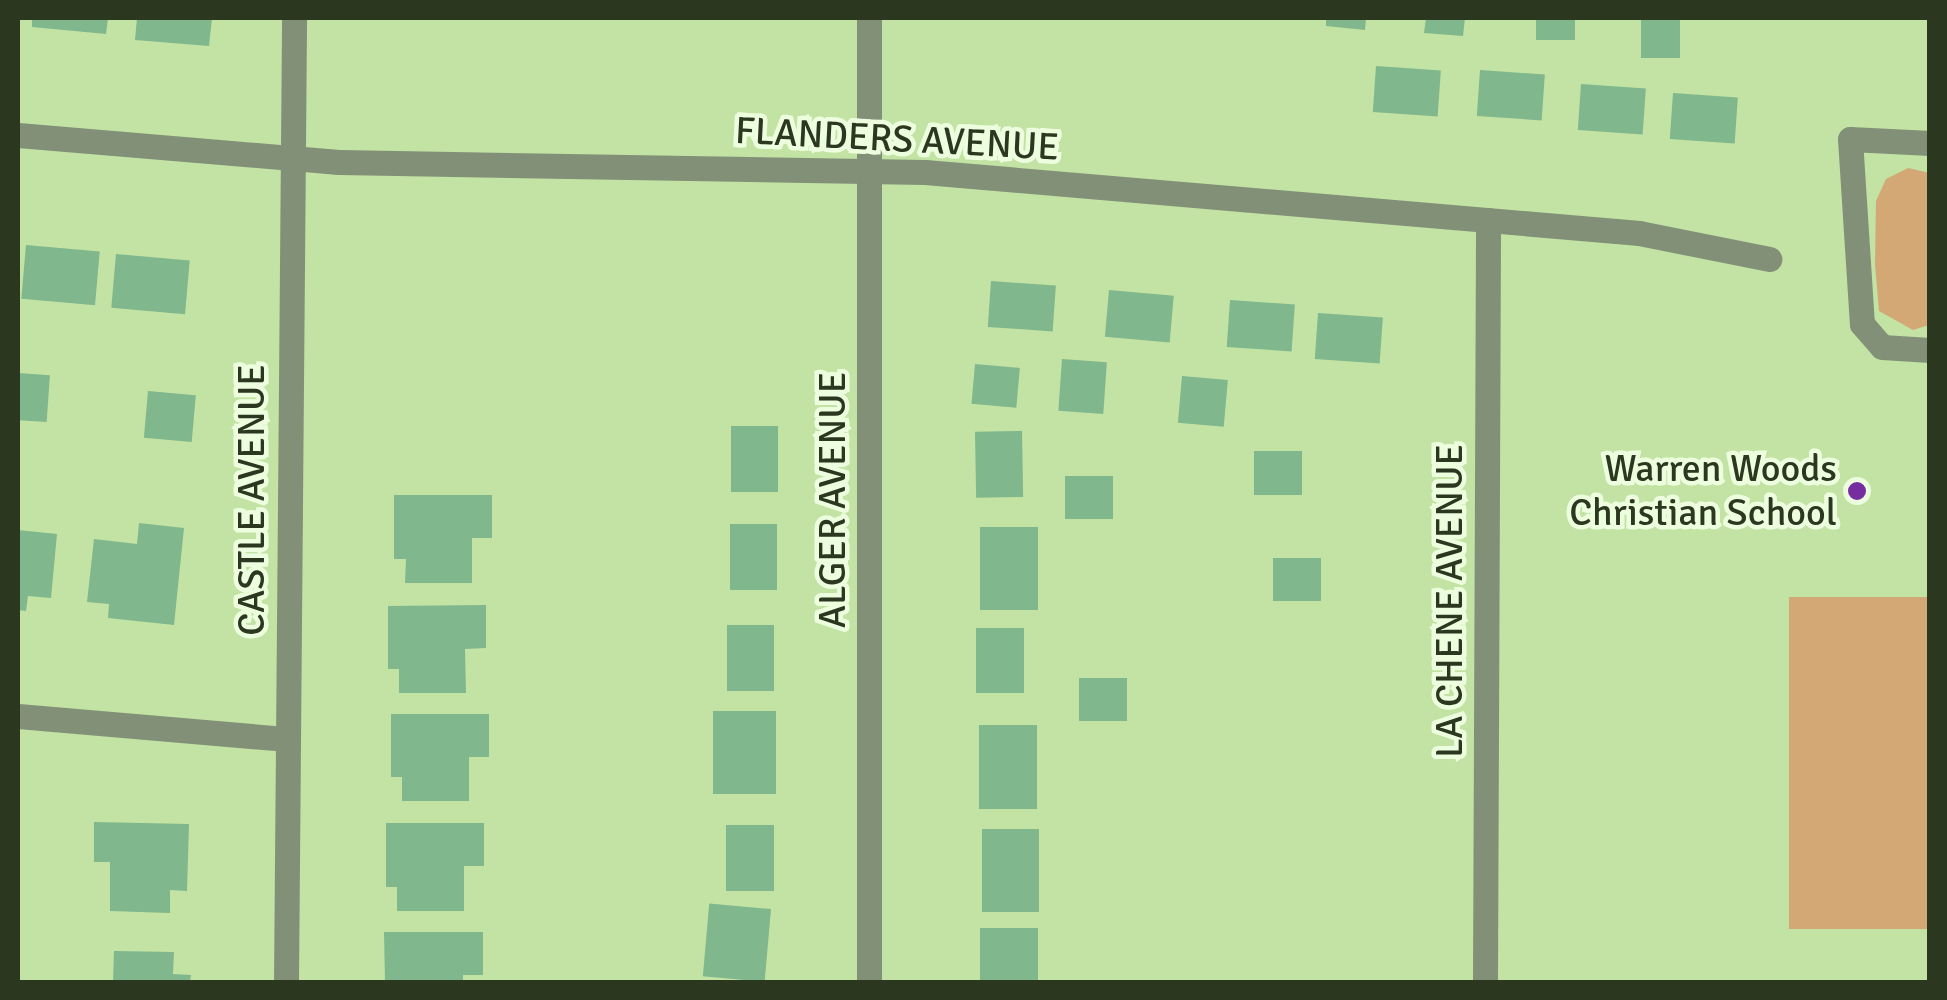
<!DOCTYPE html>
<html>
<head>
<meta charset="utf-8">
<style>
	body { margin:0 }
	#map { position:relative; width:1947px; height:1000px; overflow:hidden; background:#c2e3a4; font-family:Signika,sans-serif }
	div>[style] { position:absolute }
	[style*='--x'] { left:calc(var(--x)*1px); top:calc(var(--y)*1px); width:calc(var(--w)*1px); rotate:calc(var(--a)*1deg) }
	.green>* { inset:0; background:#d3a875; transform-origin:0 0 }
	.building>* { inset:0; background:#80b78c; transform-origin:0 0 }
	.minor>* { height:25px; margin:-12.5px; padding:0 12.5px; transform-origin:12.5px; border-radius:12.5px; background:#839078 }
	.dots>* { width:28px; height:28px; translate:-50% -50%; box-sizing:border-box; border:5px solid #edfedf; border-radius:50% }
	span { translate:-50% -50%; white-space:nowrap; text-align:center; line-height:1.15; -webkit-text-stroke:9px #edfedf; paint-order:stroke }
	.street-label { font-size:38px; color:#2b371e }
	.poi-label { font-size:38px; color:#2b371e }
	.right { translate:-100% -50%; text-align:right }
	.frame { position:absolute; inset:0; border:20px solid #2b371e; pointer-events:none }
</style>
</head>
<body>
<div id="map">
	<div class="green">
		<div style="clip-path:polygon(1908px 168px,1930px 173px,1929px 325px,1913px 330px,1879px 311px,1875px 264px,1876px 201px,1886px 179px)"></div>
		<div style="left:1789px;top:597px;width:140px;height:332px"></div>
	</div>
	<div class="building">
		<div style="clip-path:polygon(32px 18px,108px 18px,106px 34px,32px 27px)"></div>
		<div style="clip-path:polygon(137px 18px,212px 18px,209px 46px,135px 40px)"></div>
		<div style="clip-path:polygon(1326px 18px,1366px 18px,1365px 30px,1326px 26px)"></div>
		<div style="clip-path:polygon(1426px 18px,1465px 18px,1463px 36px,1424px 33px)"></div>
		<div style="left:1536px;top:18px;width:39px;height:22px"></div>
		<div style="left:1641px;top:18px;width:39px;height:40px"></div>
		<div style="left:1376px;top:66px;width:65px;height:46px;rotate:4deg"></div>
		<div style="left:1480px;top:70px;width:65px;height:46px;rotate:4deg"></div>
		<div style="left:1581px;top:84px;width:65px;height:46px;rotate:4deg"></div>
		<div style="left:1673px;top:93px;width:65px;height:46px;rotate:4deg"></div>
		<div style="left:26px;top:245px;width:74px;height:54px;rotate:5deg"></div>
		<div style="left:116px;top:254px;width:74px;height:54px;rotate:5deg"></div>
		<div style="left:991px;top:281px;width:65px;height:46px;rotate:4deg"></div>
		<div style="left:1109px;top:290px;width:65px;height:47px;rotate:5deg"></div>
		<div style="left:1230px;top:300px;width:65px;height:47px;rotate:4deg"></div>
		<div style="left:1318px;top:313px;width:65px;height:46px;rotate:4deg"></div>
		<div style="left:1062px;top:359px;width:45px;height:52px;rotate:4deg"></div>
		<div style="left:975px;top:364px;width:45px;height:40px;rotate:5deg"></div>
		<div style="left:18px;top:373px;width:32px;height:47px;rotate:4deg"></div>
		<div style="left:1182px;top:376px;width:46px;height:47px;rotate:5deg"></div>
		<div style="left:148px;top:391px;width:48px;height:47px;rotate:5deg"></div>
		<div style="left:731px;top:426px;width:47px;height:66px"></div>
		<div style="left:1022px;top:431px;width:66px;height:47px;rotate:89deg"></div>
		<div style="left:1254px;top:451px;width:48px;height:44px"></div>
		<div style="left:1065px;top:476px;width:48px;height:43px"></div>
		<div style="clip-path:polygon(394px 495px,492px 495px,492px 538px,472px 538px,472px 583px,405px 583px,406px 559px,394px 559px)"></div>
		<div style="clip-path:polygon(139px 523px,184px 528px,174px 625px,108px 618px,109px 604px,87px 602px,94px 539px,137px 544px)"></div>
		<div style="left:777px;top:524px;width:66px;height:47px;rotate:90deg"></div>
		<div style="left:980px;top:527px;width:58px;height:83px"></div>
		<div style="clip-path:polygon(18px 530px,57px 534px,51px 598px,28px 596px,26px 611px,18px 610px)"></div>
		<div style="left:1273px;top:558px;width:48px;height:43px"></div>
		<div style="clip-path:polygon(486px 605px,486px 648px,465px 649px,466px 693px,399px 693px,399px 669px,388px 669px,388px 606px)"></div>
		<div style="left:727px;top:625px;width:47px;height:66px"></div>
		<div style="left:976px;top:628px;width:48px;height:65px"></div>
		<div style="left:1079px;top:678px;width:48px;height:43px"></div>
		<div style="left:713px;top:711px;width:63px;height:83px"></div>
		<div style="clip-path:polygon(391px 714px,489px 714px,489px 757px,469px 757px,469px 801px,402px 801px,402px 777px,391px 777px)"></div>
		<div style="left:979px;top:725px;width:58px;height:84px"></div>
		<div style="clip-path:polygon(94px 822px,189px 824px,187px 891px,170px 890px,170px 913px,110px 911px,110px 862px,94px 862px)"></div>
		<div style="clip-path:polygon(386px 823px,484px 823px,484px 866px,464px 866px,464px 911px,397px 911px,397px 887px,386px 887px)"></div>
		<div style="left:726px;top:825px;width:48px;height:66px"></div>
		<div style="left:982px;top:829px;width:57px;height:83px"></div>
		<div style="left:771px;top:909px;width:73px;height:62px;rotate:95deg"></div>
		<div style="left:980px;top:928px;width:58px;height:54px"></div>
		<div style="clip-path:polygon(384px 932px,483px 932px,483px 975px,463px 975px,463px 982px,385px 982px)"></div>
		<div style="clip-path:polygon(114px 951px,174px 952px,173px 974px,191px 975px,190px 982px,113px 982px)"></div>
	</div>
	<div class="minor">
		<div style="--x:869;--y:18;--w:964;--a:90"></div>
		<div style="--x:18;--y:135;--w:322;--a:4.8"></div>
		<div style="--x:339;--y:162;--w:586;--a:0.98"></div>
		<div style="--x:925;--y:172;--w:717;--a:4.88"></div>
		<div style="--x:1639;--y:233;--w:133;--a:11.3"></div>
		<div style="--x:1930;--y:143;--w:80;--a:-177.1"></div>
		<div style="--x:1850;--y:139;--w:185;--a:86.3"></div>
		<div style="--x:1862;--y:324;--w:30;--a:49"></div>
		<div style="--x:1882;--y:347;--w:48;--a:3.6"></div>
		<div style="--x:18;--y:716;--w:271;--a:4.9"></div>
		<div style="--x:286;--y:982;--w:964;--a:-89.52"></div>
		<div style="--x:1485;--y:982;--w:762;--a:-89.77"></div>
	</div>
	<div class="dots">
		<div style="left:1857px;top:491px;background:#762d9f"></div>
	</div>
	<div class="street-label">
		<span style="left:897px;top:139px;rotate:3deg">FLANDERS AVENUE</span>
		<span style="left:252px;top:500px;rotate:-90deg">CASTLE AVENUE</span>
		<span style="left:833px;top:500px;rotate:-90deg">ALGER AVENUE</span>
		<span style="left:1450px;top:601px;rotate:-90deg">LA CHENE AVENUE</span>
	</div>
	<div class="poi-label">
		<span class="right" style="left:1837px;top:491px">Warren Woods<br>Christian School</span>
	</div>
	<div class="frame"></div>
</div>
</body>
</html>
